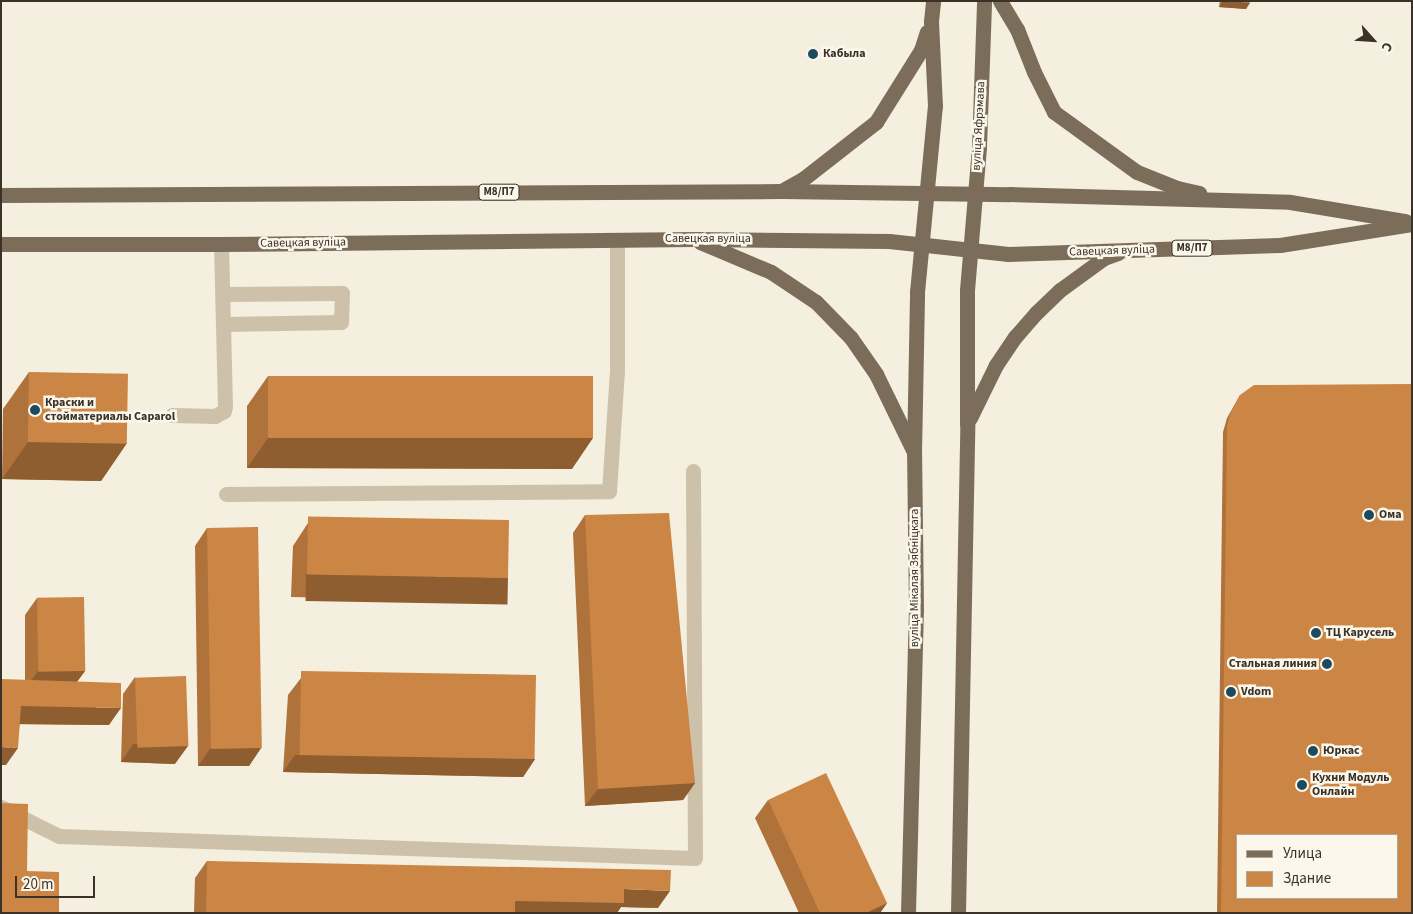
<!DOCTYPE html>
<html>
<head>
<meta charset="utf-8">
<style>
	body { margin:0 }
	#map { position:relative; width:1413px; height:914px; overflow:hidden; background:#f4efde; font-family:"Source Sans 3",sans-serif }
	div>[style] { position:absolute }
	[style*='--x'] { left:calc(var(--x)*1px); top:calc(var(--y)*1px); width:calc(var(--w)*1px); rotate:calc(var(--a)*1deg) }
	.minor>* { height:15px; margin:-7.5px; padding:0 7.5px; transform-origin:7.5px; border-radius:7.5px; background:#cdc2a9 }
	.major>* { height:15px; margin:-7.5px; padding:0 7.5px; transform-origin:7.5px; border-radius:7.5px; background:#7c6d5a }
	.wall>* { inset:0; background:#af723b }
	.shaded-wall>* { inset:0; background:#8e5d30; transform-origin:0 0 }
	.building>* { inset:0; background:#cb8545; transform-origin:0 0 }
	.dots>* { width:14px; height:14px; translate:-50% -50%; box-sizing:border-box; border:2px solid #fbf7eb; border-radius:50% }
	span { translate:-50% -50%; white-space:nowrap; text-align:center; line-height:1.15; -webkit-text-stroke:5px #fbf7eb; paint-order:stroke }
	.shield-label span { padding:1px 4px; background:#fbf7eb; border:1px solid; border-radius:4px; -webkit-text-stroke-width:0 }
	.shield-label { font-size:11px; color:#3a3229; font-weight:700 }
	.poi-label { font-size:12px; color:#3a3229; font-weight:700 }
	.left { translate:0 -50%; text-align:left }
	.right { translate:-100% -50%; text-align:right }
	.street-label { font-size:12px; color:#3a3229 }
	.frame { position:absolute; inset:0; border:2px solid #3a3229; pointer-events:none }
	.legend { position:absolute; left:1236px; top:834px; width:162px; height:65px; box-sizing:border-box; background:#fbf7eb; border:1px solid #aea89d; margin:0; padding:6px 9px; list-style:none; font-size:15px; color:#3a3229 }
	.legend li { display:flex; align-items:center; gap:10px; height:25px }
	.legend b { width:25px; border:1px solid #aea89d }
	.north { position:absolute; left:1348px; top:15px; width:50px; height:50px; -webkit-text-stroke:4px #fbf7eb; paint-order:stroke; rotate:116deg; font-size:14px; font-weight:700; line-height:20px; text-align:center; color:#3a3229 }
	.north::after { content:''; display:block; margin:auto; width:18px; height:22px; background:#3a3229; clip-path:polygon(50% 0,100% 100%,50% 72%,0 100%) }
	.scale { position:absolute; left:15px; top:876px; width:80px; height:22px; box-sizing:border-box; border:2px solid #3a3229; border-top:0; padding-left:6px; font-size:15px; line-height:18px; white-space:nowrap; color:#3a3229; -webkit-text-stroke:4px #fbf7eb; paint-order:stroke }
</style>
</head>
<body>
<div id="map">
	<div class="minor">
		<div style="--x:221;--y:244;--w:80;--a:88.6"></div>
		<div style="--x:223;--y:324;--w:118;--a:-1"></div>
		<div style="--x:341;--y:322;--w:29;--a:-88"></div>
		<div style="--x:342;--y:293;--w:119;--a:179.5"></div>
		<div style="--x:172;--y:415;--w:43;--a:1.3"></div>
		<div style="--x:215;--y:416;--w:10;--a:-29"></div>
		<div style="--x:224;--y:411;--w:5;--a:-79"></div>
		<div style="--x:225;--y:406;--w:82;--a:-91.4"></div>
		<div style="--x:226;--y:494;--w:383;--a:-0.4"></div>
		<div style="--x:609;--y:491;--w:119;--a:-86.2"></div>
		<div style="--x:617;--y:372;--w:132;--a:-90"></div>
		<div style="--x:1;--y:807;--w:65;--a:26.6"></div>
		<div style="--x:59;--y:836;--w:636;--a:1.98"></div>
		<div style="--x:695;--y:858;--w:387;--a:-90.3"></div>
	</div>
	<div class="major">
		<div style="--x:1000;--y:1;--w:33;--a:59"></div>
		<div style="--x:1017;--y:29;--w:46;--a:68.4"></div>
		<div style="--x:1034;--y:72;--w:45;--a:63.4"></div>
		<div style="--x:1054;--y:112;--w:102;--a:35.9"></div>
		<div style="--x:1137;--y:172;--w:43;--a:21.8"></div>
		<div style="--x:1177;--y:188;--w:23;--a:13"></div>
		<div style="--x:783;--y:190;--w:23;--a:-29"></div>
		<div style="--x:803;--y:179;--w:93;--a:-38"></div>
		<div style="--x:876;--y:122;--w:85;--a:-58"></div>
		<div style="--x:921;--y:50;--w:19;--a:-72"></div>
		<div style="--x:1;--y:195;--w:780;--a:-0.29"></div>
		<div style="--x:781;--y:191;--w:229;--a:0.8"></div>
		<div style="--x:1010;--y:194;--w:280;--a:1.6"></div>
		<div style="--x:1290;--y:202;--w:117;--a:9.4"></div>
		<div style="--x:700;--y:242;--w:77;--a:22.9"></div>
		<div style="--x:771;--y:272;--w:54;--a:33.7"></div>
		<div style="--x:816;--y:302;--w:50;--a:45.8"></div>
		<div style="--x:851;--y:338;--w:44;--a:55.2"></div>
		<div style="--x:876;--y:374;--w:85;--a:64"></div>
		<div style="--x:1;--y:244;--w:220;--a:0"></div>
		<div style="--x:221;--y:244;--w:473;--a:-0.6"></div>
		<div style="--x:694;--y:239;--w:195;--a:0.6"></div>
		<div style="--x:889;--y:241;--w:120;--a:6.2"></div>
		<div style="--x:1008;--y:254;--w:272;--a:-1.9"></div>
		<div style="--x:1280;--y:245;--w:134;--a:-9"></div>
		<div style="--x:970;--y:418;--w:59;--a:-63.9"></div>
		<div style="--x:996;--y:365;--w:34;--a:-56"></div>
		<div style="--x:1015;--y:337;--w:32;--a:-49"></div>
		<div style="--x:1036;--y:313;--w:33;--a:-44"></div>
		<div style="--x:1060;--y:290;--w:54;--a:-36"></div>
		<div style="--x:1104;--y:258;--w:15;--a:-20"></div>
		<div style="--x:908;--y:913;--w:303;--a:-88.5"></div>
		<div style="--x:916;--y:610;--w:157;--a:-90.7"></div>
		<div style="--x:914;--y:453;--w:161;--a:-88.9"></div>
		<div style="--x:917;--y:292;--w:187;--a:-84.5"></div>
		<div style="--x:935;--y:106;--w:85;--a:-92.7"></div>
		<div style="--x:931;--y:21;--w:20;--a:-84"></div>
		<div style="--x:958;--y:913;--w:489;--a:-88.9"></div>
		<div style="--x:967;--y:424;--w:134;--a:-90"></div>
		<div style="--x:967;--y:290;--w:144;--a:-85.2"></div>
		<div style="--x:979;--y:147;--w:146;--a:-88"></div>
	</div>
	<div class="wall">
		<div style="clip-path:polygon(1220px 1px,1250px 1px,1246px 9px,1219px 7px)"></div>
		<div style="clip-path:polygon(29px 372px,127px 443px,101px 481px,2px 479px,3px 409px)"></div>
		<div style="clip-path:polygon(268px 376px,572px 469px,247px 468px,247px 406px)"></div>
		<div style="clip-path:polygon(1240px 395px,1412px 913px,1217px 913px,1223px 432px,1227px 418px)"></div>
		<div style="clip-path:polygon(585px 515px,695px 783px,683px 800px,585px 806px,573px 533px)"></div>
		<div style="clip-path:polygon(308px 523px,493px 601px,291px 597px,293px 546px)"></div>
		<div style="clip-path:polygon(207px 528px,261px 748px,249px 766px,198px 766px,195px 546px)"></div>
		<div style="clip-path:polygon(37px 598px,85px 671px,77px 682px,109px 725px,20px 724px,6px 765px,25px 680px,25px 615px)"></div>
		<div style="clip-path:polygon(135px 677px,175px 764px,121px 762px,123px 694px)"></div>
		<div style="clip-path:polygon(301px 678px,535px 759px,523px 777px,283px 772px,288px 695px)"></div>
		<div style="clip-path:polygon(768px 800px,887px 903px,880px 913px,799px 913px,755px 818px)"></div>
		<div style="clip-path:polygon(207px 861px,658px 908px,621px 907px,617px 913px,194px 913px,195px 878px)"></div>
	</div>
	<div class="shaded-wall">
		<div style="clip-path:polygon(1223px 1px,1230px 1px,1250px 3px,1246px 9px,1219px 7px)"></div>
		<div style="clip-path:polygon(268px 438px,593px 438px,572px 469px,247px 468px)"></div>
		<div style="clip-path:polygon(28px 442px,127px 443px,101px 481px,2px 479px)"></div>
		<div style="left:306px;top:574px;width:202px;height:27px;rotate:1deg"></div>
		<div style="clip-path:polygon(38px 671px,85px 671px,72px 688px,25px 689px)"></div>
		<div style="clip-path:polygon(21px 706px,121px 708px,109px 725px,8px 724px)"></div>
		<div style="clip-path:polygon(133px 744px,188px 746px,175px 764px,121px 762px)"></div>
		<div style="clip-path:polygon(1px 747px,18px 748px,6px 765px,1px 765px)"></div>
		<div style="clip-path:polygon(261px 748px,249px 766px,198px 766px,210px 749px)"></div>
		<div style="clip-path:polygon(295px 755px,535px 759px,523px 777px,283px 772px)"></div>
		<div style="clip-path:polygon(695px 783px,683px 800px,585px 806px,598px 789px)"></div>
		<div style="clip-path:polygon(624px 889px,670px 891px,658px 908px,621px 907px,617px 913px,507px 913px,515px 901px)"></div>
		<div style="clip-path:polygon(887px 903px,880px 913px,866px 913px)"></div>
	</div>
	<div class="building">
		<div style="clip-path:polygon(1230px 1px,1250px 1px,1250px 3px)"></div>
		<div style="left:29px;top:372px;width:99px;height:70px;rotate:1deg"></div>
		<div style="left:268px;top:376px;width:325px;height:62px"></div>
		<div style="clip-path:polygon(evenodd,1412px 384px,1412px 913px,1221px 913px,1227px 426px,1231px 412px,1240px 395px,1254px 385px,1412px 384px,1237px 835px,1397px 835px,1397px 898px,1237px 898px,1237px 835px)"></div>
		<div style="clip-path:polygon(669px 513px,695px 783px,598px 789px,585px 515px)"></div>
		<div style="left:509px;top:520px;width:58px;height:201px;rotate:91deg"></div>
		<div style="left:258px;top:527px;width:221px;height:51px;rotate:89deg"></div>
		<div style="left:84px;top:597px;width:74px;height:47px;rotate:89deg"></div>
		<div style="left:536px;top:675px;width:84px;height:235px;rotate:91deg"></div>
		<div style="left:186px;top:676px;width:70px;height:51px;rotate:88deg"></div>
		<div style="clip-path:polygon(1px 679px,121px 683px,121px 708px,21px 706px,18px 748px,1px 747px)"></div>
		<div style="clip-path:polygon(826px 773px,887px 903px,866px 913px,820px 913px,768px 800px)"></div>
		<div style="clip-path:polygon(1px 803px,28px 804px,27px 871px,59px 872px,59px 913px,1px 913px)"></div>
		<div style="clip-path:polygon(207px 861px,671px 870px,670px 891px,624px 889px,624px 903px,515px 901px,515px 913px,206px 913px)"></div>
	</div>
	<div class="dots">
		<div style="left:813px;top:54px;background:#1c4a5e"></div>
		<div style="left:35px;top:410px;background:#1c4a5e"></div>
		<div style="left:1369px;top:515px;background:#1c4a5e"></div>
		<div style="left:1316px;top:633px;background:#1c4a5e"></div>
		<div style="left:1327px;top:664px;background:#1c4a5e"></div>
		<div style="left:1231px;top:692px;background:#1c4a5e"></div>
		<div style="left:1313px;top:751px;background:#1c4a5e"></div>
		<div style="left:1302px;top:785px;background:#1c4a5e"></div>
	</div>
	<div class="shield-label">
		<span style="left:499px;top:192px">М8/П7</span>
		<span style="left:1192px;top:248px">М8/П7</span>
	</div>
	<div class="poi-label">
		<span class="left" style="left:823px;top:54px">Кабыла</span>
		<span class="left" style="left:45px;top:410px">Краски и<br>стойматериалы Сaparol</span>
		<span class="left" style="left:1379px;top:515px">Ома</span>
		<span class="left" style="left:1326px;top:633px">ТЦ Карусель</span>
		<span class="right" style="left:1317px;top:664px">Стальная линия</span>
		<span class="left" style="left:1241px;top:692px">Vdom</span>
		<span class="left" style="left:1323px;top:751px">Юркас</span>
		<span class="left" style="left:1312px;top:785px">Кухни Модуль<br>Онлайн</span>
	</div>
	<div class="street-label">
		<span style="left:979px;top:126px;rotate:-87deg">вуліца Яфрэмава</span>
		<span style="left:708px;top:239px">Савецкая вуліца</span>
		<span style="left:303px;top:243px;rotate:-1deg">Савецкая вуліца</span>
		<span style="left:1112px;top:251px;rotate:-2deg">Савецкая вуліца</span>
		<span style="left:915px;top:578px;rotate:-90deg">вуліца Мікалая Зябніцкага</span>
	</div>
	<div class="frame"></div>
	<ul class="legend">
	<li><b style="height:6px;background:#7c6d5a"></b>Улица</li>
	<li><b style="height:14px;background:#cb8545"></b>Здание</li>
	</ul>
	<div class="north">С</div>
	<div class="scale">20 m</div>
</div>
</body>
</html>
